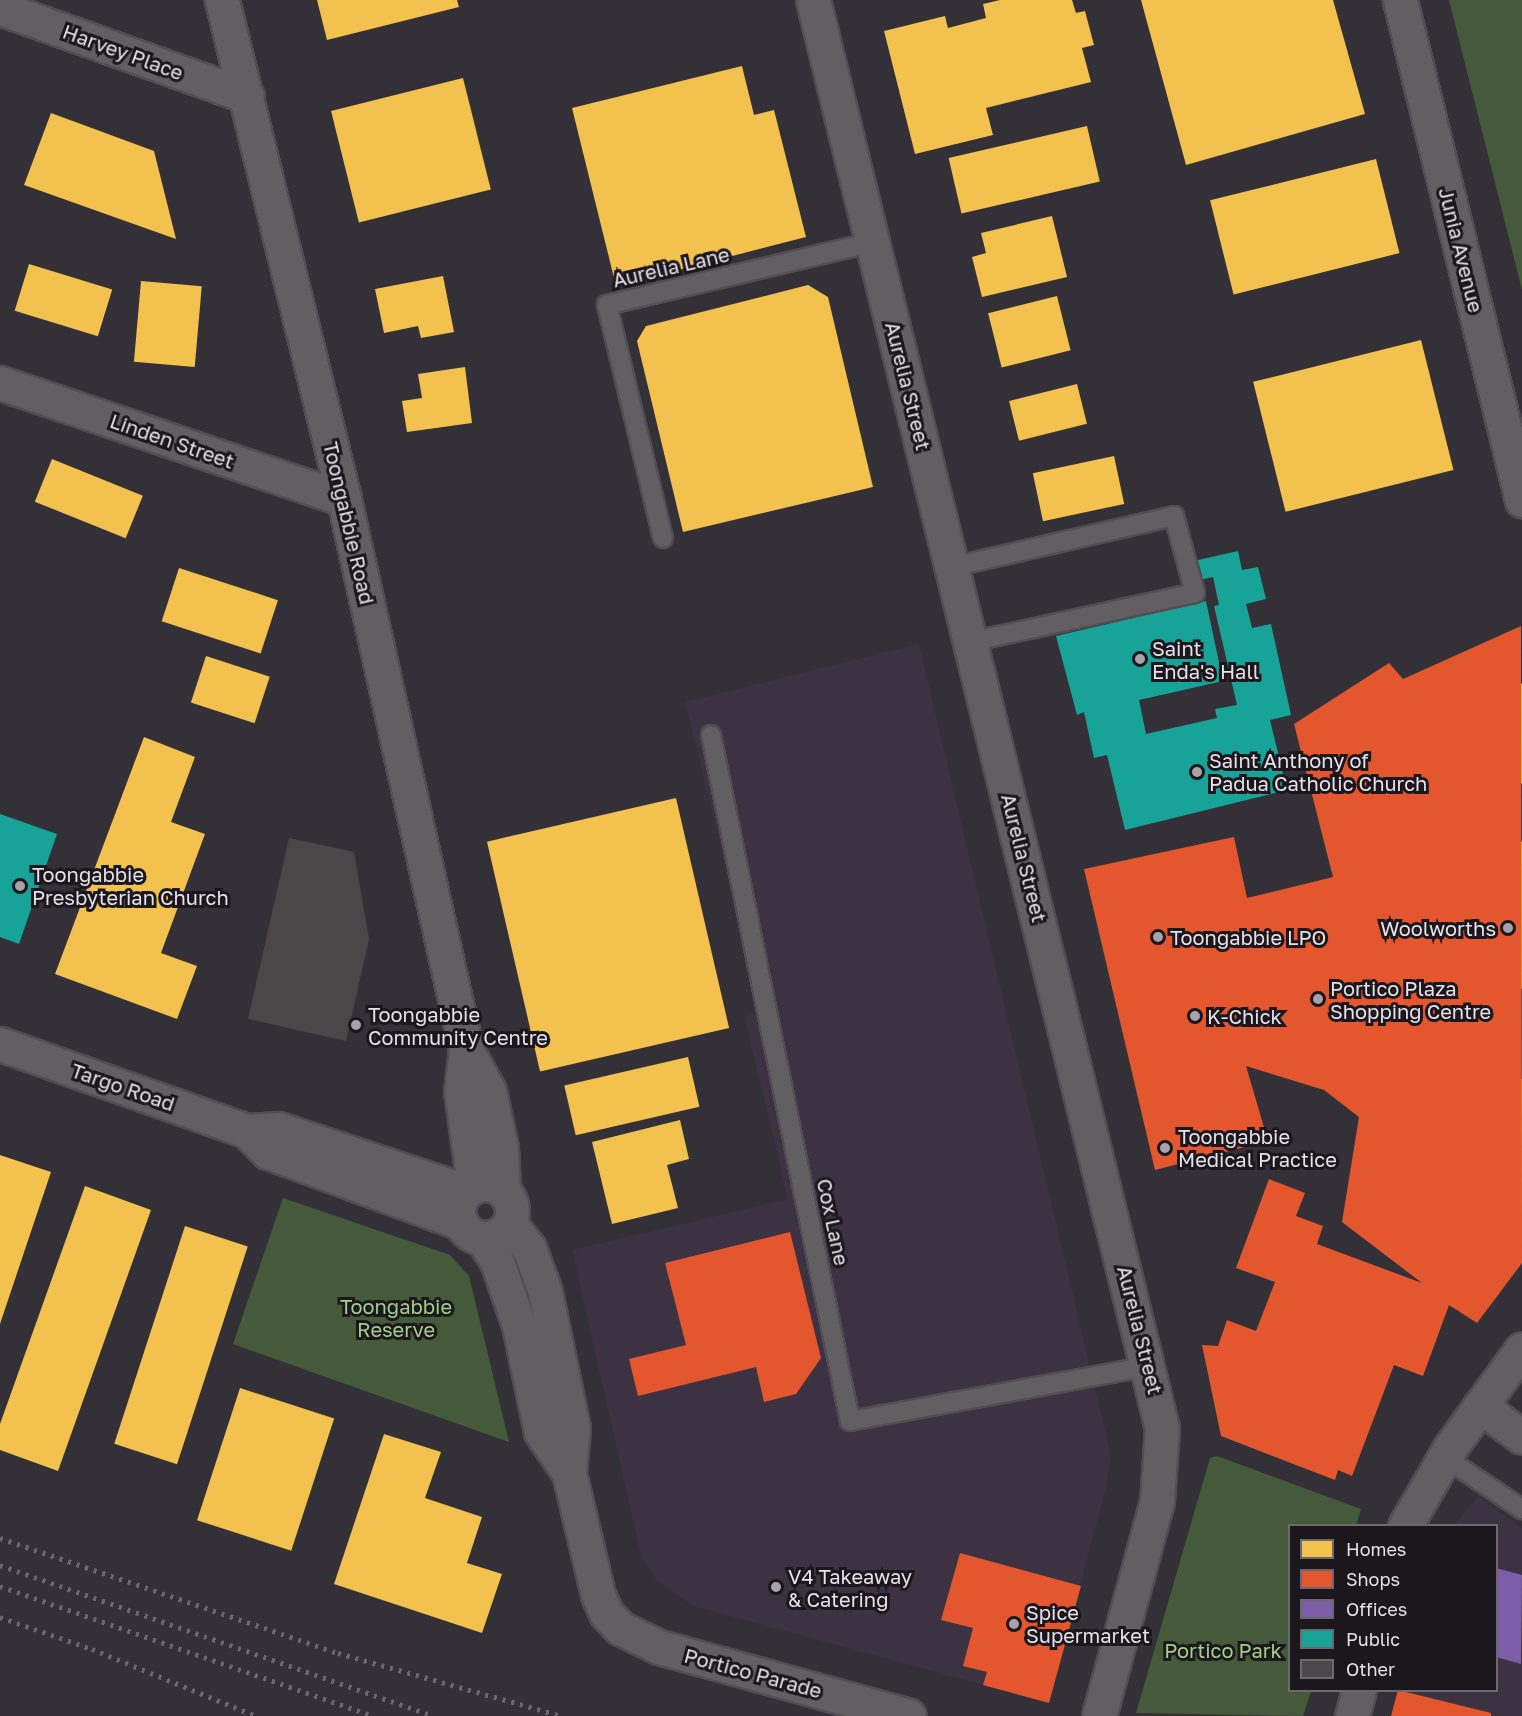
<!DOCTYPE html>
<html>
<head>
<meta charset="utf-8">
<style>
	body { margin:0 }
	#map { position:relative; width:1522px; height:1716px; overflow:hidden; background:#343037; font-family:"Golos Text",sans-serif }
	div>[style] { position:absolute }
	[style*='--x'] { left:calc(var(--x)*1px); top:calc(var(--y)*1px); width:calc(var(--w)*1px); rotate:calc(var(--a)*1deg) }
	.built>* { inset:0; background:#3c3242 }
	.green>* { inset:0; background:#455a3b }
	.homes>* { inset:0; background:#f2c14e; transform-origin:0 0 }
	.shops>* { inset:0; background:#e4572e }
	.offices>* { inset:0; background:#7b5ea7 }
	.public>* { inset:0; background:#17a398 }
	.building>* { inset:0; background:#4b4748 }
	.roads { filter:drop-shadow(2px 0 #514d53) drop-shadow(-2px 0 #514d53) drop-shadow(0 2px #514d53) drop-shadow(0 -2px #514d53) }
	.service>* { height:18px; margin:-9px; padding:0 9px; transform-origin:9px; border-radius:9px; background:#625f63 }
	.minor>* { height:33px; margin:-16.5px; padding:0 16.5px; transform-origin:16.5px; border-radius:16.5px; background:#625f63 }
	.tertiary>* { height:33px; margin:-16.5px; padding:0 16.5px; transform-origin:16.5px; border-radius:16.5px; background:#625f63 }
	.secondary>* { height:33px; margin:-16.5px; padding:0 16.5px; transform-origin:16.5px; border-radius:16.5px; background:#625f63 }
	.secondary>.ring { margin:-16.5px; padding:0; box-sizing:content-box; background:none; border:33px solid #625f63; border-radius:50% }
	.rail>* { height:4.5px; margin-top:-2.25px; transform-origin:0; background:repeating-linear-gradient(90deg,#6a676d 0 3px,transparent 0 9px) }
	.dots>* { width:16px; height:16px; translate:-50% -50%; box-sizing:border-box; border:3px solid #1b171d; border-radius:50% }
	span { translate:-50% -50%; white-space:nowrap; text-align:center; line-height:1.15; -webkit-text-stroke:6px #1b171d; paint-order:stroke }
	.street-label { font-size:20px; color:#e6e1e9 }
	.poi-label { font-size:20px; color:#e6e1e9 }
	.left { translate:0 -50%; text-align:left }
	.right { translate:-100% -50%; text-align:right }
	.park-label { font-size:20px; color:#a2d08a }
	.legend { position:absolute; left:1288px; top:1524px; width:210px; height:168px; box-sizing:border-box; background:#1b171d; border:2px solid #6c686f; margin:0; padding:8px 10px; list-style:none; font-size:18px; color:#e6e1e9 }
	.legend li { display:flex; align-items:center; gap:12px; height:30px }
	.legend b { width:30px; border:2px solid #6c686f }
</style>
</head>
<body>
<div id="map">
	<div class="built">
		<div style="clip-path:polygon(919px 644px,1111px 1455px,1106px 1488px,1049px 1703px,693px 1606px,656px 1579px,641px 1556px,572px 1250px,788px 1199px,744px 1016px,755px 1013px,732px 894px,685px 702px)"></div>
		<div style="clip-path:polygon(1478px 1496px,1522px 1529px,1522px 1716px,1391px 1716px,1398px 1691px,1496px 1690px,1496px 1526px,1454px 1525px)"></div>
	</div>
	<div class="green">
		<div style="clip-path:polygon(1449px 0,1522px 0,1522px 290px)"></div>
		<div style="clip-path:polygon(283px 1198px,450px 1255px,469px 1276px,509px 1442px,233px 1344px)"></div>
		<div style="clip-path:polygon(1217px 1456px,1361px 1509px,1356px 1525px,1290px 1526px,1290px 1690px,1311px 1691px,1303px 1716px,1136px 1713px,1210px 1458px)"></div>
	</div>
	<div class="homes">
		<div style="clip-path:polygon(317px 0,457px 0,459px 7px,327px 40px)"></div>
		<div style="clip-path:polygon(1000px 0,1072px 0,1076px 13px,1085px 11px,1094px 45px,1082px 48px,1091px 82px,986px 108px,993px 135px,915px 154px,884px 31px,945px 16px,948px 28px,986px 18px,983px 4px)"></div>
		<div style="clip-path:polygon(1141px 0,1333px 0,1365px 114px,1186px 165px)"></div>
		<div style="clip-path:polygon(742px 66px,754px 115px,774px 110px,806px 237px,616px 286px,572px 108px)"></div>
		<div style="left:463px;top:78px;width:115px;height:136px;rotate:76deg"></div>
		<div style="clip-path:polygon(51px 113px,154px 151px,176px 239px,24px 185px)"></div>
		<div style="left:1087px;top:126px;width:57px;height:142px;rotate:77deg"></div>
		<div style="left:1376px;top:159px;width:97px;height:171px;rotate:76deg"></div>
		<div style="clip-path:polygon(1052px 216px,1067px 277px,982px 297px,972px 257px,986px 253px,981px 233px)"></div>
		<div style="left:29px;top:264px;width:87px;height:49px;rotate:17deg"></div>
		<div style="clip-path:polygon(443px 276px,454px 332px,421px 338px,418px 326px,384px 333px,375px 289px)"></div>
		<div style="left:141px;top:281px;width:61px;height:81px;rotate:5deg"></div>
		<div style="clip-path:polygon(808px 285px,828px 297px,873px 487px,683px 532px,637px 341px,646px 326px)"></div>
		<div style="left:1057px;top:296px;width:56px;height:71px;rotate:76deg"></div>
		<div style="left:1421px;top:340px;width:134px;height:173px;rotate:76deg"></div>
		<div style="clip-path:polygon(465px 367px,472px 423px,407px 432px,402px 401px,422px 398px,418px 374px)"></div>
		<div style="left:1077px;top:384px;width:41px;height:70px;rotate:76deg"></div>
		<div style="left:1114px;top:456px;width:49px;height:83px;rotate:78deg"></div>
		<div style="left:52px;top:459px;width:98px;height:46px;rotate:22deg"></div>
		<div style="left:179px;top:568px;width:104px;height:56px;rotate:18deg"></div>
		<div style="left:206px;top:656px;width:67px;height:49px;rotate:18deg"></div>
		<div style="clip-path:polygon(1522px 683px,1522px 784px,1472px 733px,1479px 726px,1473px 719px,1495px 697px,1501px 704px)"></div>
		<div style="clip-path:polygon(144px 737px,195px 757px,171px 822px,205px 834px,161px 953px,197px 966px,177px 1019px,55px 974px)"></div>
		<div style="left:676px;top:798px;width:236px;height:194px;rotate:77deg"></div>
		<div style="clip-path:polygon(1515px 837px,1522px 842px,1522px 989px,1501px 974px,1506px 969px,1482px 951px,1477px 957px,1450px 936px,1454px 930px,1411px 899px,1451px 843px,1464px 852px,1470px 845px,1477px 851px,1481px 845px,1493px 855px,1497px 849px,1503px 853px)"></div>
		<div style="clip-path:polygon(1305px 904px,1378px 962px,1368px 975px,1432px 1023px,1369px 1108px,1252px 1021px,1152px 1046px,1149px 1037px,1130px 1042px,1112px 983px,1116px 982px,1112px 966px,1132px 961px,1129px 953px,1174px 942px,1173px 937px)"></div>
		<div style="left:688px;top:1057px;width:51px;height:127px;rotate:77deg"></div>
		<div style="clip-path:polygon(1500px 1068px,1522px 1079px,1522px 1245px,1505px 1270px,1496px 1264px,1474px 1295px,1450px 1277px,1445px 1284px,1359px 1218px,1411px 1144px,1435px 1161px)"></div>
		<div style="clip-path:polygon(680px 1120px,689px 1159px,667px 1165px,678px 1208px,612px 1224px,592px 1142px)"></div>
		<div style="clip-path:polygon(0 1155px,51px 1172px,0 1324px)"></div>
		<div style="clip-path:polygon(85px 1186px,151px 1210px,58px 1471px,0 1450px,0 1424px)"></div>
		<div style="left:185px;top:1226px;width:66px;height:229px;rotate:18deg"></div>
		<div style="left:240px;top:1388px;width:99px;height:139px;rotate:18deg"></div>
		<div style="clip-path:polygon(384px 1434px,441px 1452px,425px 1498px,482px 1517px,467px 1563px,502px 1574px,482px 1633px,334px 1584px)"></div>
	</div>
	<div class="shops">
		<div style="clip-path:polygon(1521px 626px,1522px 1263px,1477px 1323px,1449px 1305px,1423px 1376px,1394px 1365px,1352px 1476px,1338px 1470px,1335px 1480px,1221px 1436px,1202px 1345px,1218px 1346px,1227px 1320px,1256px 1331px,1275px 1282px,1236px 1268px,1269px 1179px,1305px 1193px,1296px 1216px,1323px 1226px,1317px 1244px,1422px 1283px,1342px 1222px,1359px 1117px,1324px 1090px,1246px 1066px,1268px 1141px,1155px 1170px,1084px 869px,1234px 837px,1247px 898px,1333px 877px,1294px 724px,1389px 663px,1403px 679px)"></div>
		<div style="clip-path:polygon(790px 1232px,821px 1358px,796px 1394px,764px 1402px,756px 1367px,638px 1396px,629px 1359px,686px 1345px,665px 1263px)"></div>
		<div style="clip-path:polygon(960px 1553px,1081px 1586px,1049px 1703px,983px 1685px,987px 1672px,963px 1666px,973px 1628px,941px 1620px)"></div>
		<div style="clip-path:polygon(1398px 1690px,1491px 1713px,1491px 1716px,1391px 1716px)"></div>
	</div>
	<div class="offices">
		<div style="clip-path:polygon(1496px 1568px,1522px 1575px,1521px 1664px,1496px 1657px)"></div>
	</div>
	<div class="public">
		<div style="clip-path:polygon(1238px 551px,1242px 570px,1258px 567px,1266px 599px,1246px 604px,1252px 628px,1271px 624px,1291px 715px,1270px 720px,1287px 790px,1125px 830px,1107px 755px,1094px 758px,1084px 712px,1077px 715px,1056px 636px,1206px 601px,1223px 681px,1139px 700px,1146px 734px,1217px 718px,1215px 709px,1237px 705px,1214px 606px,1219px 605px,1213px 577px,1199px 580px,1194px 561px)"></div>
		<div style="clip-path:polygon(0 814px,57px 834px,19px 944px,0 937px)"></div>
	</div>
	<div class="building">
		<div style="clip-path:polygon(289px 838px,354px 852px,369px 939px,346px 1041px,248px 1019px)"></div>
	</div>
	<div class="roads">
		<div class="service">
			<div style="--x:663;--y:538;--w:240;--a:-103.5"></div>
			<div style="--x:607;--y:305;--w:273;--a:-13.3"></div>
			<div style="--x:952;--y:567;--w:228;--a:-12.9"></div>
			<div style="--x:1174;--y:516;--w:80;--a:74.7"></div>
			<div style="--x:1195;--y:593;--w:229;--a:167.7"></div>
			<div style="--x:711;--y:735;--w:700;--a:78.55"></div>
			<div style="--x:850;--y:1421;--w:304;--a:-10.4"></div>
			<div style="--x:1444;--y:1457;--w:94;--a:33.7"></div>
		</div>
		<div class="minor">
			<div style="--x:813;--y:0;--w:1470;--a:76.27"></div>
			<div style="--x:1162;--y:1428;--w:73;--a:93.9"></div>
			<div style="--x:1157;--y:1501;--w:223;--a:105.1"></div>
			<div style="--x:1400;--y:0;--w:515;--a:76.29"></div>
			<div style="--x:0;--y:8;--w:262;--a:19.6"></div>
			<div style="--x:0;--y:383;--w:363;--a:18.6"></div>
		</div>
		<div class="tertiary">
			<div style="--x:0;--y:1044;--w:262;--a:19.4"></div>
			<div style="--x:247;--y:1131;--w:31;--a:-4"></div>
			<div style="--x:278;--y:1129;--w:198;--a:18.3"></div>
			<div style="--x:247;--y:1131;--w:30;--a:45"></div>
			<div style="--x:268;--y:1152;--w:206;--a:20.2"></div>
		</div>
		<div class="secondary">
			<div style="--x:222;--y:0;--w:514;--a:76.26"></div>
			<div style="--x:344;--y:499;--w:563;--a:77.49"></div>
			<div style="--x:466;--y:1049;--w:48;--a:61.3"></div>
			<div style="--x:489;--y:1091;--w:58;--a:78.1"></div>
			<div style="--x:501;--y:1148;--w:41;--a:87.2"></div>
			<div style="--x:466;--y:1049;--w:42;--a:96.8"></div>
			<div style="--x:461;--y:1091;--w:95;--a:82.1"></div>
			<div class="ring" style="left:458px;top:1184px;width:21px;height:21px"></div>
			<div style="--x:510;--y:1224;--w:31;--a:52"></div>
			<div style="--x:529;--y:1248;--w:47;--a:70"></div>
			<div style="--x:545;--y:1292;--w:139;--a:78.4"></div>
			<div style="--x:573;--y:1428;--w:45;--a:95.1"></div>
			<div style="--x:569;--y:1473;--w:125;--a:76.6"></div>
			<div style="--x:598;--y:1595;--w:20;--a:66"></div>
			<div style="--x:606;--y:1613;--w:21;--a:47"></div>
			<div style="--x:620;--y:1628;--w:43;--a:26"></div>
			<div style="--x:659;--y:1647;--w:259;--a:15.4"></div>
			<div style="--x:482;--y:1238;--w:27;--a:57"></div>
			<div style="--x:497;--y:1261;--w:68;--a:71"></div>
			<div style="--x:519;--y:1325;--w:109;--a:78.4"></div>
			<div style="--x:541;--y:1432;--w:50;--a:55.7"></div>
			<div style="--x:1480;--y:1406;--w:52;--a:36.4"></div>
			<div style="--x:1405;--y:1526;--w:90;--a:-60"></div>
			<div style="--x:1450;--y:1448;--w:122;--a:-54"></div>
			<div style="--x:1352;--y:1716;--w:27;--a:-75"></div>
		</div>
	</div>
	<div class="rail">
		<div style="--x:0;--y:1538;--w:357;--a:18.8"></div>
		<div style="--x:338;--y:1653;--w:233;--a:15.7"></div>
		<div style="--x:0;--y:1565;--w:459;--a:19.2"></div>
		<div style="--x:0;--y:1586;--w:395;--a:19.2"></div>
		<div style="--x:0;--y:1617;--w:97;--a:19.2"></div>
		<div style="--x:92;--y:1649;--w:177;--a:22.2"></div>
	</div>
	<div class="dots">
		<div style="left:1140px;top:659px;background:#a8a3ab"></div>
		<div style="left:1197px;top:772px;background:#a8a3ab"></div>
		<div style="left:20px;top:886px;background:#a8a3ab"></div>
		<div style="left:1508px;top:928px;background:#a8a3ab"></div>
		<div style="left:1158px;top:937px;background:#a8a3ab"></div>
		<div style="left:1318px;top:999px;background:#a8a3ab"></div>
		<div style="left:1195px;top:1016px;background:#a8a3ab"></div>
		<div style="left:356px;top:1025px;background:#a8a3ab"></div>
		<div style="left:1165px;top:1148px;background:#a8a3ab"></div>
		<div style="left:776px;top:1587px;background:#a8a3ab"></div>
		<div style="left:1014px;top:1624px;background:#a8a3ab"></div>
	</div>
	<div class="street-label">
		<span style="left:123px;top:52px;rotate:20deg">Harvey Place</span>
		<span style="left:1461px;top:250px;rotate:76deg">Junia Avenue</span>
		<span style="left:671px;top:267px;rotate:-13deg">Aurelia Lane</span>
		<span style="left:908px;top:386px;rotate:76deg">Aurelia Street</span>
		<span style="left:172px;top:441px;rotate:19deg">Linden Street</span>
		<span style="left:349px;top:523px;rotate:77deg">Toongabbie Road</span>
		<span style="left:1024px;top:858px;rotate:76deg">Aurelia Street</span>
		<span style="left:123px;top:1087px;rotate:19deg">Targo Road</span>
		<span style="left:833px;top:1222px;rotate:78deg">Cox Lane</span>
		<span style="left:1140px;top:1330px;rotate:76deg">Aurelia Street</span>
		<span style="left:753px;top:1673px;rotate:15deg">Portico Parade</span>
	</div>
	<div class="poi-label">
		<span class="left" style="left:1152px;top:660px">Saint<br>Enda's Hall</span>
		<span class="left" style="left:1209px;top:772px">Saint Anthony of<br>Padua Catholic Church</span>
		<span class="left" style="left:32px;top:886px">Toongabbie<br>Presbyterian Church</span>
		<span class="right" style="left:1496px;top:928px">Woolworths</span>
		<span class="left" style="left:1170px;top:937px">Toongabbie LPO</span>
		<span class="left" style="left:1330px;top:1000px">Portico Plaza<br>Shopping Centre</span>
		<span class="left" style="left:368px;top:1026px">Toongabbie<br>Community Centre</span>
		<span class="left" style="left:1207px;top:1016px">K-Chick</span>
		<span class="left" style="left:1178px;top:1148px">Toongabbie<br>Medical Practice</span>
		<span class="left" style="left:788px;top:1588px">V4 Takeaway<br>&amp; Catering</span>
		<span class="left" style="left:1026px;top:1624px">Spice<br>Supermarket</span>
	</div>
	<div class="park-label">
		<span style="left:396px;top:1318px">Toongabbie<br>Reserve</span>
		<span style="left:1223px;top:1650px">Portico Park</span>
	</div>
	<ul class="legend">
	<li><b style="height:16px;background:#f2c14e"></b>Homes</li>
	<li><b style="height:16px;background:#e4572e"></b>Shops</li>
	<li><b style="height:16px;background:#7b5ea7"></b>Offices</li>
	<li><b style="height:16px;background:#17a398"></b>Public</li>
	<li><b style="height:16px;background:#4b4748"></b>Other</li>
	</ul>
</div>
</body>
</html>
